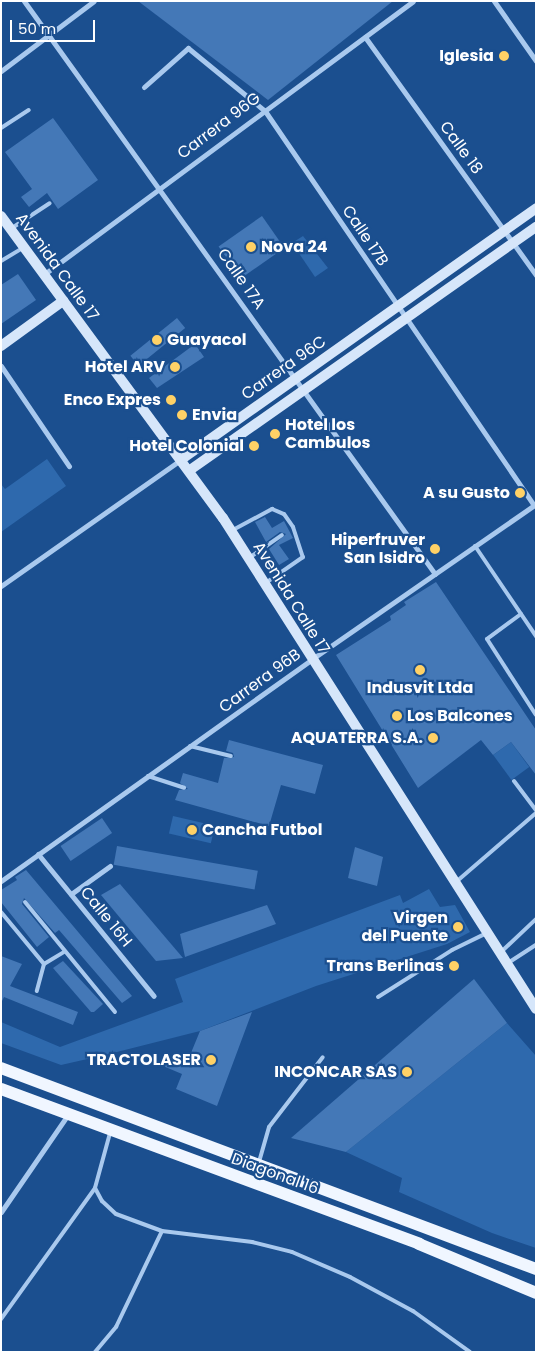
<!DOCTYPE html>
<html>
<head>
<meta charset="utf-8">
<style>
	body { margin:0 }
	#map { position:relative; width:537px; height:1353px; overflow:hidden; background:#1b4f8f; font-family:Poppins,sans-serif }
	div>[style] { position:absolute }
	[style*='--x'] { left:calc(var(--x)*1px); top:calc(var(--y)*1px); width:calc(var(--w)*1px); rotate:calc(var(--a)*1deg) }
	.green>* { inset:0; background:#2e69ad; transform-origin:0 0 }
	.building>* { inset:0; background:#4478b7; transform-origin:0 0 }
	.lane>* { height:4px; margin:-2px; padding:0 2px; transform-origin:2px; border-radius:2px; background:#a9c9ee }
	.street>* { height:5px; margin:-2.5px; padding:0 2.5px; transform-origin:2.5px; border-radius:2.5px; background:#a9c9ee }
	.secondary>* { height:10px; margin:-5px; padding:0 5px; transform-origin:5px; border-radius:5px; background:#d6e6fa }
	.primary>* { height:12px; margin:-6px; padding:0 6px; transform-origin:6px; border-radius:6px; background:#f0f6ff }
	.dots>* { width:14px; height:14px; translate:-50% -50%; box-sizing:border-box; border:2px solid #1b4f8f; border-radius:50% }
	span { translate:-50% -50%; white-space:nowrap; text-align:center; line-height:1.15; -webkit-text-stroke:4.5px #1b4f8f; paint-order:stroke }
	.poi-label { font-size:16px; color:#fff; font-weight:700 }
	.right { translate:-100% -50%; text-align:right }
	.left { translate:0 -50%; text-align:left }
	.street-label { font-size:16px; color:#fff }
	.frame { position:absolute; inset:0; border:2px solid #fff; pointer-events:none }
	.scale { position:absolute; left:10px; top:20px; width:85px; height:22px; box-sizing:border-box; border:2px solid #fff; border-top:0; padding-left:6px; font-size:15px; line-height:18px; white-space:nowrap; color:#fff; -webkit-text-stroke:4px #1b4f8f; paint-order:stroke }
</style>
</head>
<body>
<div id="map">
	<div class="green">
		<div style="clip-path:polygon(303px 236px,328px 268px,315px 277px,292px 243px)"></div>
		<div style="clip-path:polygon(47px 459px,66px 486px,1px 532px,1px 484px,5px 489px)"></div>
		<div style="left:511px;top:742px;width:31px;height:22px;rotate:54deg"></div>
		<div style="left:173px;top:816px;width:43px;height:18px;rotate:13deg"></div>
		<div style="clip-path:polygon(429px 889px,440px 907px,455px 905px,470px 932px,447px 944px,316px 986px,200px 1031px,105px 1055px,61px 1065px,1px 1043px,1px 1022px,60px 1047px,183px 1002px,175px 979px,400px 895px,403px 903px)"></div>
		<div style="clip-path:polygon(507px 1023px,536px 1056px,536px 1248px,492px 1233px,399px 1192px,402px 1178px,346px 1152px)"></div>
	</div>
	<div class="building">
		<div style="clip-path:polygon(138px 1px,393px 1px,268px 100px)"></div>
		<div style="clip-path:polygon(53px 118px,98px 180px,58px 209px,47px 193px,29px 207px,21px 197px,32px 189px,5px 152px)"></div>
		<div style="left:262px;top:216px;width:39px;height:53px;rotate:55deg"></div>
		<div style="clip-path:polygon(18px 274px,36px 300px,1px 324px,1px 285px)"></div>
		<div style="left:177px;top:318px;width:13px;height:60px;rotate:51deg"></div>
		<div style="clip-path:polygon(195px 344px,204px 357px,157px 388px,149px 378px)"></div>
		<div style="clip-path:polygon(265px 517px,272px 528px,284px 521px,293px 538px,279px 545px,289px 559px,279px 565px,269px 549px,286px 534px,280px 532px,266px 542px,255px 522px)"></div>
		<div style="clip-path:polygon(436px 582px,536px 730px,536px 775px,511px 742px,493px 755px,481px 740px,418px 788px,336px 655px,391px 620px,390px 616px,406px 605px,404px 602px)"></div>
		<div style="clip-path:polygon(229px 740px,323px 765px,315px 794px,281px 785px,269px 826px,175px 800px,179px 790px,188px 789px,180px 783px,183px 773px,218px 783px,224px 758px,234px 757px,233px 753px,226px 751px)"></div>
		<div style="left:102px;top:818px;width:18px;height:50px;rotate:56deg"></div>
		<div style="left:117px;top:846px;width:143px;height:19px;rotate:10deg"></div>
		<div style="clip-path:polygon(355px 847px,383px 857px,377px 886px,348px 878px)"></div>
		<div style="clip-path:polygon(26px 870px,132px 996px,122px 1003px,59px 930px,55px 933px,24px 898px,22px 904px,49px 937px,37px 947px,1px 902px,1px 890px,17px 880px,15px 877px)"></div>
		<div style="clip-path:polygon(120px 884px,183px 958px,156px 961px,101px 895px)"></div>
		<div style="clip-path:polygon(267px 905px,276px 924px,185px 957px,180px 934px)"></div>
		<div style="clip-path:polygon(1px 956px,22px 964px,10px 986px,78px 1012px,73px 1025px,4px 997px,1px 1003px)"></div>
		<div style="clip-path:polygon(63px 961px,103px 1004px,94px 1012px,91px 1012px,53px 968px)"></div>
		<div style="clip-path:polygon(474px 979px,507px 1023px,346px 1152px,291px 1138px)"></div>
		<div style="clip-path:polygon(252px 1012px,217px 1106px,176px 1089px,182px 1074px,163px 1066px,167px 1057px,186px 1065px,200px 1031px)"></div>
	</div>
	<div class="lane">
		<div style="--x:1;--y:128;--w:33;--a:-33"></div>
		<div style="--x:12;--y:228;--w:45;--a:-33.3"></div>
		<div style="--x:1;--y:261;--w:26;--a:-31"></div>
		<div style="--x:231;--y:531;--w:47;--a:-28.2"></div>
		<div style="--x:272;--y:509;--w:13;--a:23"></div>
		<div style="--x:284;--y:514;--w:16;--a:55"></div>
		<div style="--x:293;--y:527;--w:32;--a:72"></div>
		<div style="--x:303;--y:557;--w:44;--a:145.2"></div>
		<div style="--x:475;--y:546;--w:109;--a:55.9"></div>
		<div style="--x:249;--y:558;--w:40;--a:-34.9"></div>
		<div style="--x:521;--y:614;--w:42;--a:143.7"></div>
		<div style="--x:487;--y:639;--w:90;--a:57.2"></div>
		<div style="--x:190;--y:746;--w:42;--a:13.7"></div>
		<div style="--x:148;--y:776;--w:38;--a:18"></div>
		<div style="--x:514;--y:781;--w:36;--a:53"></div>
		<div style="--x:456;--y:882;--w:106;--a:-40.8"></div>
		<div style="--x:25;--y:902;--w:142;--a:50.7"></div>
		<div style="--x:1;--y:912;--w:67;--a:50.4"></div>
		<div style="--x:44;--y:964;--w:28;--a:105"></div>
		<div style="--x:501;--y:952;--w:48;--a:-43.3"></div>
		<div style="--x:508;--y:963;--w:33;--a:-33"></div>
		<div style="--x:44;--y:964;--w:23;--a:-31"></div>
		<div style="--x:378;--y:997;--w:88;--a:-32.4"></div>
		<div style="--x:452;--y:950;--w:39;--a:-26"></div>
		<div style="--x:110;--y:1133;--w:57;--a:105.3"></div>
		<div style="--x:95;--y:1188;--w:15;--a:62"></div>
		<div style="--x:102;--y:1201;--w:19;--a:43"></div>
		<div style="--x:116;--y:1214;--w:49;--a:20.3"></div>
		<div style="--x:162;--y:1231;--w:91;--a:7"></div>
		<div style="--x:252;--y:1242;--w:41;--a:14"></div>
		<div style="--x:292;--y:1252;--w:63;--a:23.3"></div>
		<div style="--x:350;--y:1277;--w:72;--a:28.4"></div>
		<div style="--x:413;--y:1311;--w:70;--a:35.7"></div>
		<div style="--x:259;--y:1162;--w:36;--a:-74"></div>
		<div style="--x:269;--y:1127;--w:88;--a:-52.4"></div>
		<div style="--x:1;--y:1319;--w:161;--a:-54.3"></div>
		<div style="--x:95;--y:1352;--w:33;--a:-50"></div>
		<div style="--x:116;--y:1327;--w:106;--a:-64.4"></div>
	</div>
	<div class="street">
		<div style="--x:24;--y:1;--w:705;--a:54.35"></div>
		<div style="--x:494;--y:1;--w:73;--a:55"></div>
		<div style="--x:365;--y:37;--w:293;--a:54.3"></div>
		<div style="--x:1;--y:71;--w:116;--a:-37"></div>
		<div style="--x:144;--y:87;--w:59;--a:-41.6"></div>
		<div style="--x:188;--y:48;--w:99;--a:39.3"></div>
		<div style="--x:265;--y:111;--w:477;--a:55.7"></div>
		<div style="--x:43;--y:275;--w:460;--a:-36.5"></div>
		<div style="--x:1;--y:366;--w:121;--a:55.8"></div>
		<div style="--x:1;--y:586;--w:221;--a:-35.1"></div>
		<div style="--x:38;--y:854;--w:183;--a:50.8"></div>
		<div style="--x:1;--y:881;--w:382;--a:-35.5"></div>
		<div style="--x:312;--y:659;--w:272;--a:-34.7"></div>
		<div style="--x:71;--y:894;--w:48;--a:-35.7"></div>
		<div style="--x:1;--y:1212;--w:116;--a:-55.5"></div>
	</div>
	<div class="secondary">
		<div style="--x:1;--y:216;--w:375;--a:53.7"></div>
		<div style="--x:223;--y:518;--w:582;--a:57.48"></div>
		<div style="--x:1;--y:346;--w:77;--a:-36"></div>
		<div style="--x:182;--y:459;--w:434;--a:-35.3"></div>
		<div style="--x:190;--y:470;--w:423;--a:-35.1"></div>
	</div>
	<div class="primary">
		<div style="--x:1;--y:1068;--w:572;--a:20.59"></div>
		<div style="--x:1;--y:1089;--w:446;--a:20.3"></div>
		<div style="--x:419;--y:1244;--w:127;--a:22.7"></div>
	</div>
	<div class="dots">
		<div style="left:504px;top:56px;background:#ffd166"></div>
		<div style="left:251px;top:247px;background:#ffd166"></div>
		<div style="left:157px;top:340px;background:#ffd166"></div>
		<div style="left:175px;top:367px;background:#ffd166"></div>
		<div style="left:171px;top:400px;background:#ffd166"></div>
		<div style="left:182px;top:415px;background:#ffd166"></div>
		<div style="left:275px;top:434px;background:#ffd166"></div>
		<div style="left:254px;top:446px;background:#ffd166"></div>
		<div style="left:520px;top:493px;background:#ffd166"></div>
		<div style="left:435px;top:549px;background:#ffd166"></div>
		<div style="left:420px;top:670px;background:#ffd166"></div>
		<div style="left:397px;top:716px;background:#ffd166"></div>
		<div style="left:433px;top:738px;background:#ffd166"></div>
		<div style="left:192px;top:830px;background:#ffd166"></div>
		<div style="left:458px;top:927px;background:#ffd166"></div>
		<div style="left:454px;top:966px;background:#ffd166"></div>
		<div style="left:211px;top:1060px;background:#ffd166"></div>
		<div style="left:407px;top:1072px;background:#ffd166"></div>
	</div>
	<div class="poi-label">
		<span class="right" style="left:494px;top:56px">Iglesia</span>
		<span class="left" style="left:261px;top:247px">Nova 24</span>
		<span class="left" style="left:167px;top:340px">Guayacol</span>
		<span class="right" style="left:165px;top:367px">Hotel ARV</span>
		<span class="right" style="left:161px;top:400px">Enco Expres</span>
		<span class="left" style="left:192px;top:415px">Envia</span>
		<span class="left" style="left:285px;top:434px">Hotel los<br>Cambulos</span>
		<span class="right" style="left:244px;top:446px">Hotel Colonial</span>
		<span class="right" style="left:510px;top:493px">A su Gusto</span>
		<span class="right" style="left:425px;top:549px">Hiperfruver<br>San Isidro</span>
		<span style="left:420px;top:688px">Indusvit Ltda</span>
		<span class="left" style="left:407px;top:716px">Los Balcones</span>
		<span class="right" style="left:423px;top:738px">AQUATERRA S.A.</span>
		<span class="left" style="left:202px;top:830px">Cancha Futbol</span>
		<span class="right" style="left:448px;top:927px">Virgen<br>del Puente</span>
		<span class="right" style="left:444px;top:966px">Trans Berlinas</span>
		<span class="right" style="left:201px;top:1060px">TRACTOLASER</span>
		<span class="right" style="left:397px;top:1072px">INCONCAR SAS</span>
	</div>
	<div class="street-label">
		<span style="left:219px;top:126px;rotate:-37deg">Carrera 96G</span>
		<span style="left:461px;top:148px;rotate:54deg">Calle 18</span>
		<span style="left:365px;top:236px;rotate:56deg">Calle 17B</span>
		<span style="left:57px;top:267px;rotate:54deg">Avenida Calle 17</span>
		<span style="left:241px;top:279px;rotate:55deg">Calle 17A</span>
		<span style="left:284px;top:368px;rotate:-35deg">Carrera 96C</span>
		<span style="left:291px;top:598px;rotate:58deg">Avenida Calle 17</span>
		<span style="left:260px;top:681px;rotate:-36deg">Carrera 96B</span>
		<span style="left:106px;top:917px;rotate:51deg">Calle 16H</span>
		<span style="left:275px;top:1174px;rotate:20deg">Diagonal 16</span>
	</div>
	<div class="frame"></div>
	<div class="scale">50 m</div>
</div>
</body>
</html>
